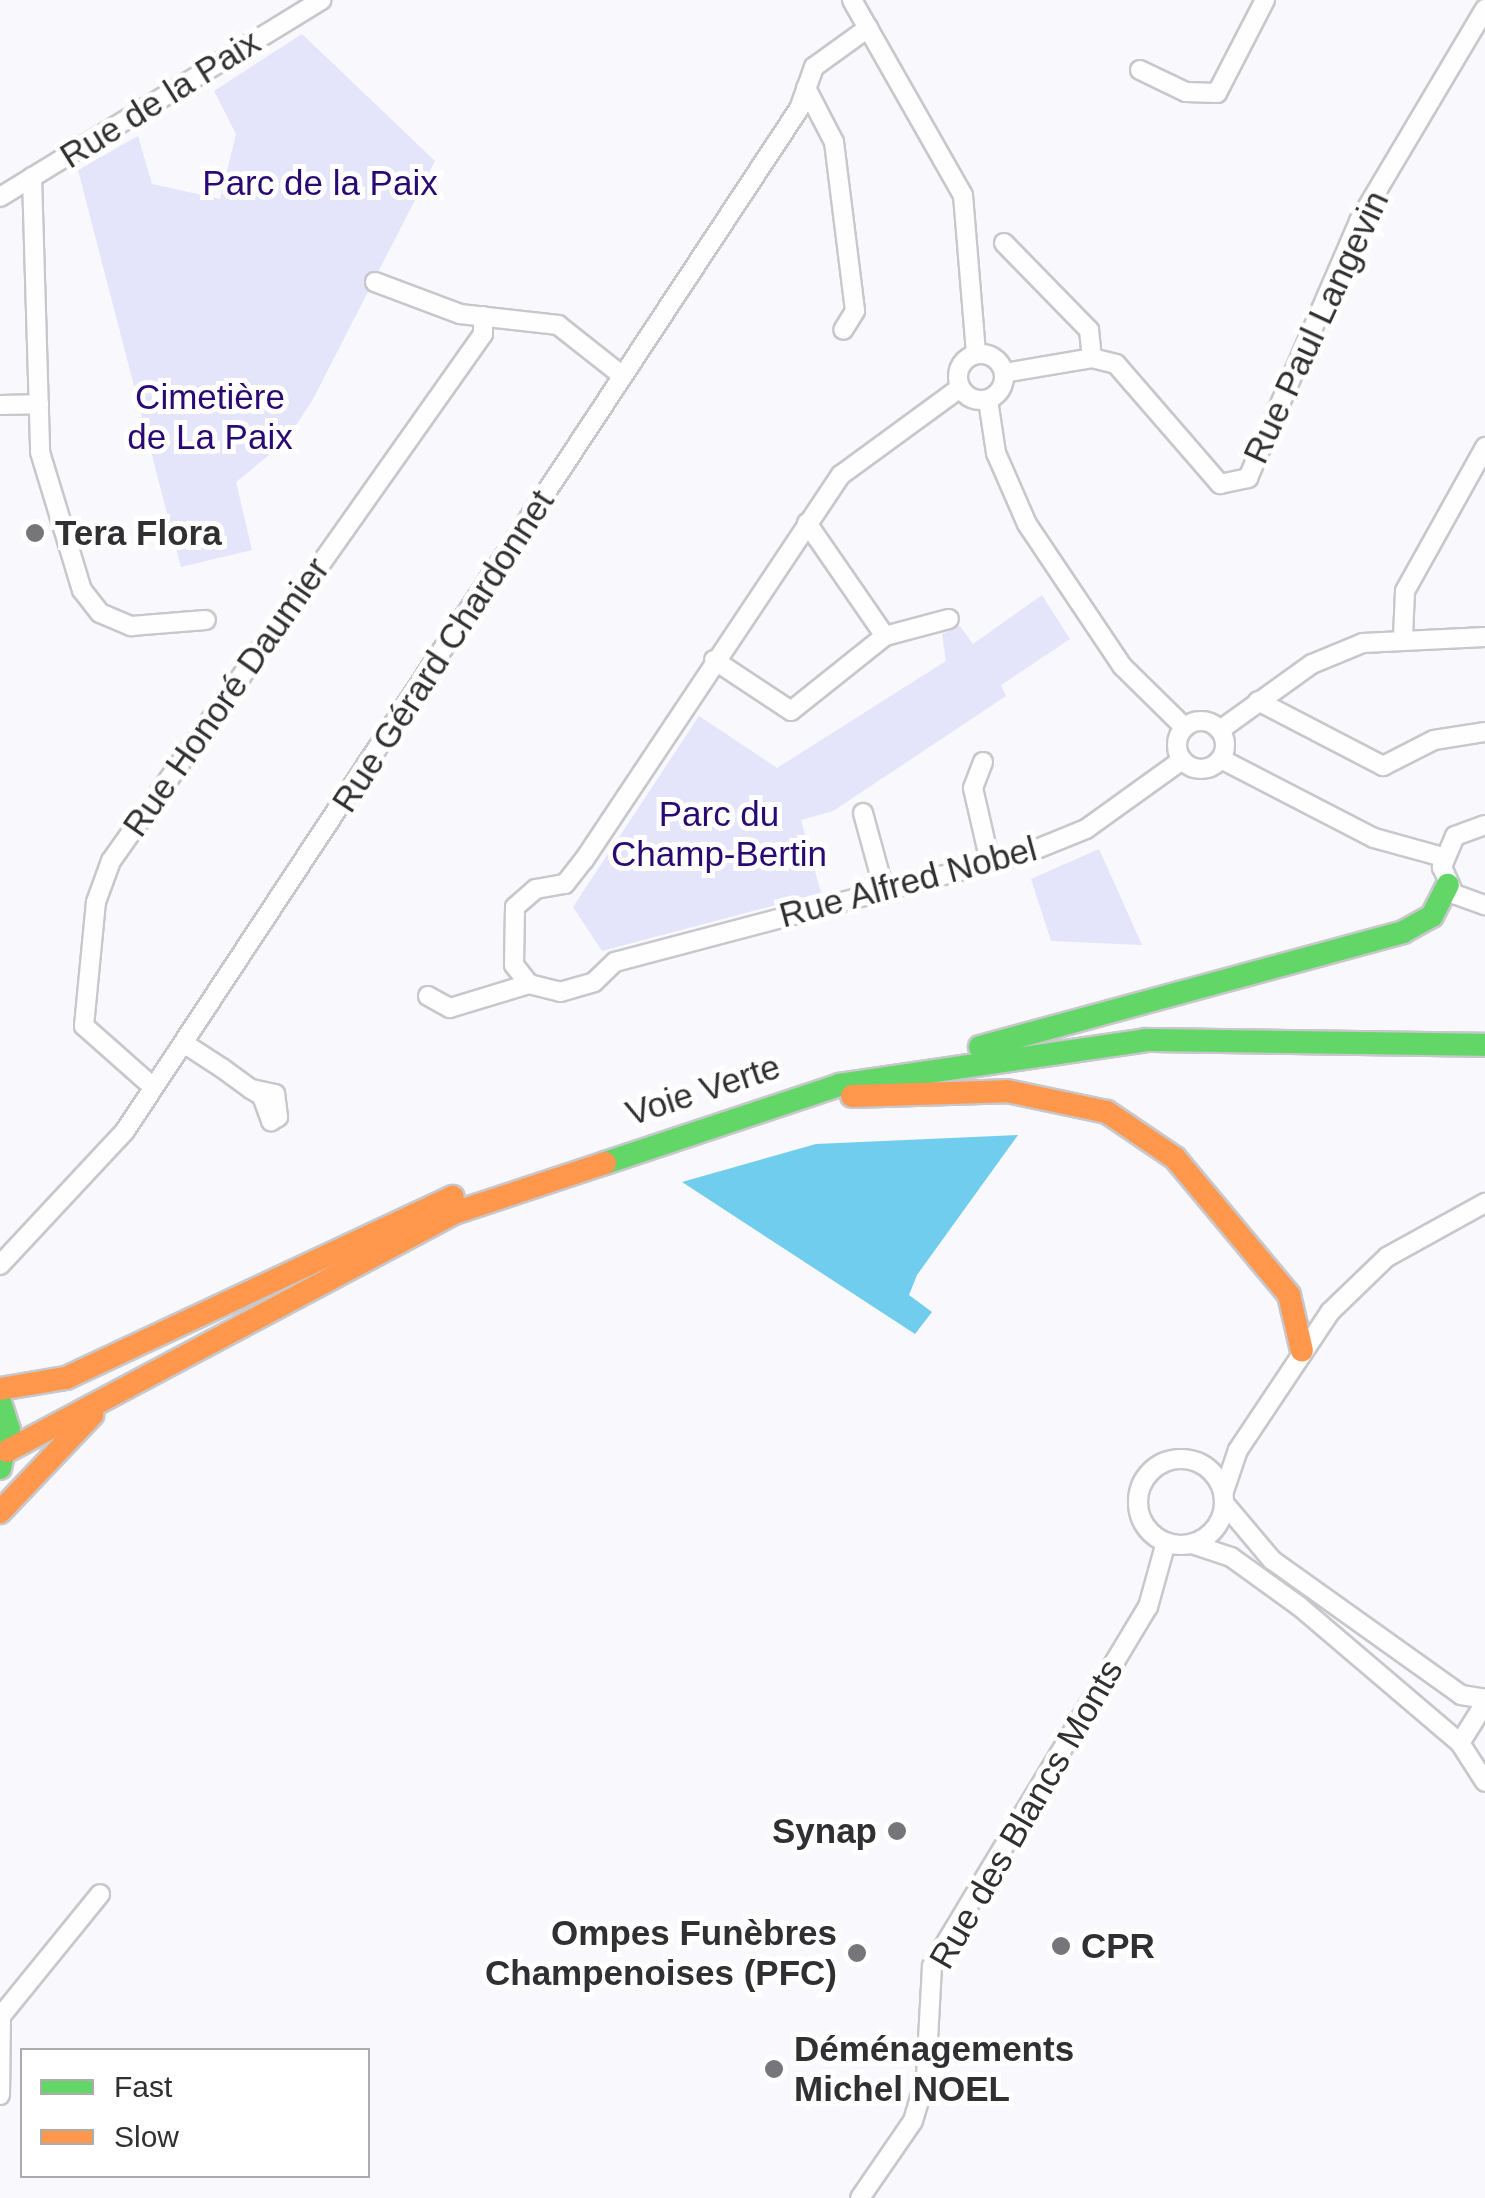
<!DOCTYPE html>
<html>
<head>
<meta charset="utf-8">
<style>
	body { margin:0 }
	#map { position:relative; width:1485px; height:2198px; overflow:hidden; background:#f8f8fd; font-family:Arial,sans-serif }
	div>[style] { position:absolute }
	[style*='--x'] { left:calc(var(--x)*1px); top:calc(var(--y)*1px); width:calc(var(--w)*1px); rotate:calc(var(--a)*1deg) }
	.green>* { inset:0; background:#e4e4fb }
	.water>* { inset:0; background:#71cdee }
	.roads { filter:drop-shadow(2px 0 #c8c8cc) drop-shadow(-2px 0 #c8c8cc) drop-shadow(0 2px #c8c8cc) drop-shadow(0 -2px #c8c8cc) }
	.street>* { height:18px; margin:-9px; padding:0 9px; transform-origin:9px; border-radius:9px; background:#fefeff }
	.street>.ring { margin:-9px; padding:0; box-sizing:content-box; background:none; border:18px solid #fefeff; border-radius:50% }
	.fast>* { height:22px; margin:-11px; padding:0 11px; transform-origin:11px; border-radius:11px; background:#63d668 }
	.slow>* { height:22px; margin:-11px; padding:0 11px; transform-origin:11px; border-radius:11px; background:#ff974d }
	.dots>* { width:28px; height:28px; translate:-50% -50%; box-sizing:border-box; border:5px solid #fff; border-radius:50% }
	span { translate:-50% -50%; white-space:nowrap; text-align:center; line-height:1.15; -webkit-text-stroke:10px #fff; paint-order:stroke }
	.street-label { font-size:35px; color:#303033 }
	.park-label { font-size:35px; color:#290973 }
	.poi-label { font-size:35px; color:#303033; font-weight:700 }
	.left { translate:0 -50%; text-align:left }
	.right { translate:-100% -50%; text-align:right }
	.legend { position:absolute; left:20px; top:2048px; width:350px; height:130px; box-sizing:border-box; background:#fff; border:2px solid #acacad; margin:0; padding:12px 18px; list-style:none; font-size:30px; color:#303033 }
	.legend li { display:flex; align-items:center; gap:20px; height:50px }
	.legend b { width:50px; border:2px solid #acacad }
</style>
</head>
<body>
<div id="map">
	<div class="green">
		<div style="clip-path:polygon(302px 34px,435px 161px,313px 399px,285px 442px,236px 482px,252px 550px,181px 567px,78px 170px,138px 136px,152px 184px,220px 199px,236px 134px,214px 91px)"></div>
		<div style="clip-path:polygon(1042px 595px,1070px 639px,1001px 685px,1006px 696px,833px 811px,801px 820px,821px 893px,602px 951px,573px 907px,699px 716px,777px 768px,946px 661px,942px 634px,960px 626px,973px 644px)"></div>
		<div style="clip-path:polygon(1099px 849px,1142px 945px,1051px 941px,1031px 879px)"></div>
	</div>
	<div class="water">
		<div style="clip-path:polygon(1018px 1135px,917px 1275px,909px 1295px,932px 1312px,915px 1334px,682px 1182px,816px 1144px)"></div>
	</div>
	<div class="roads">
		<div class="street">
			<div style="--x:852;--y:0;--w:224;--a:60.4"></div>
			<div style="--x:963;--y:195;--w:160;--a:85.3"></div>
			<div style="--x:1140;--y:70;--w:51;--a:25.6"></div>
			<div style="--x:1186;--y:92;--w:31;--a:2"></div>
			<div style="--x:1217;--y:93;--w:105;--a:-62.7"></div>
			<div style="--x:806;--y:88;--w:61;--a:62.6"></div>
			<div style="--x:834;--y:142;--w:170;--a:82.9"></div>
			<div style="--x:855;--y:311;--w:22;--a:122"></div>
			<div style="--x:32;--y:177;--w:275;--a:88.3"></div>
			<div style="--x:40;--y:452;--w:144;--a:73.1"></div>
			<div style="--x:82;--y:590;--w:29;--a:52"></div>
			<div style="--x:100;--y:613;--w:34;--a:23"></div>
			<div style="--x:131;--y:626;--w:75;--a:-4.6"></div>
			<div style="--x:0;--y:197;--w:377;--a:-31.5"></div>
			<div style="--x:1004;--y:243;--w:122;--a:45.7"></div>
			<div style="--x:1089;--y:330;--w:28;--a:84"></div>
			<div style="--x:375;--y:282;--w:91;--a:20.6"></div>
			<div style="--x:460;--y:314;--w:99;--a:6.4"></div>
			<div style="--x:558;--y:325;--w:79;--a:38.3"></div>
			<div class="ring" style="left:958px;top:354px;width:28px;height:28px"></div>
			<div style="--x:1004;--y:373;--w:89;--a:-9.7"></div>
			<div style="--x:1092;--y:358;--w:25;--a:14"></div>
			<div style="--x:1116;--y:364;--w:159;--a:49.1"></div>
			<div style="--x:1220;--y:484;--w:29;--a:-12"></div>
			<div style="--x:1248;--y:478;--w:280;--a:-66.6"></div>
			<div style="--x:1359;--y:221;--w:247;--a:-59.3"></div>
			<div style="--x:988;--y:400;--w:54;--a:81.4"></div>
			<div style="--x:996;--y:453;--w:77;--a:66.4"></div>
			<div style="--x:1027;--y:524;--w:171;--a:56.2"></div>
			<div style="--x:1122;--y:666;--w:87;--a:44.5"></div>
			<div style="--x:0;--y:405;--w:39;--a:-1"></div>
			<div style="--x:807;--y:523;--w:137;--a:55.4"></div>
			<div style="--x:1403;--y:637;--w:46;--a:-87.5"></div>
			<div style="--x:1405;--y:591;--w:165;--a:-60.9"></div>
			<div style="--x:714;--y:660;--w:92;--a:33.5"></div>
			<div style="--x:791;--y:711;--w:120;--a:-38.6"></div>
			<div style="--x:885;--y:636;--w:66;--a:-14.9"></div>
			<div style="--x:1258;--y:701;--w:141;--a:27.5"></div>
			<div style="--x:1383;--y:766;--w:57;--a:-27"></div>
			<div style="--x:1434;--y:740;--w:52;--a:-8.9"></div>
			<div class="ring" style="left:1177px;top:721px;width:30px;height:30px"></div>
			<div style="--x:1220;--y:730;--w:113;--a:-35.7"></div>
			<div style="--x:1312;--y:664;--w:55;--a:-22.4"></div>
			<div style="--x:1363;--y:643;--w:122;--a:-2.8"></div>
			<div style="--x:1221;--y:759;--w:172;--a:27.3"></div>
			<div style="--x:1374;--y:838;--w:72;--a:15.4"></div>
			<div style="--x:983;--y:762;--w:28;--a:111"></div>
			<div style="--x:973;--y:788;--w:76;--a:77.1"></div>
			<div style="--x:863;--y:813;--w:80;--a:74.7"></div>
			<div style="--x:1485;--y:825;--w:32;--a:160"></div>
			<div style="--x:1455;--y:836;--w:34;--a:113"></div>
			<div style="--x:1442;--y:867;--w:30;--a:66"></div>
			<div style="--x:1454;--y:894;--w:33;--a:20"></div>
			<div style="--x:529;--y:984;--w:24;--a:-128"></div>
			<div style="--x:514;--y:965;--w:58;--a:-89"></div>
			<div style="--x:515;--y:907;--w:28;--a:-41"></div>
			<div style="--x:536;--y:889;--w:29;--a:-10"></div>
			<div style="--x:565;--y:884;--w:31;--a:-52"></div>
			<div style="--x:584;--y:860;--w:463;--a:-56.3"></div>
			<div style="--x:841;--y:475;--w:147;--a:-36.2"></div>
			<div style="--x:428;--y:996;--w:25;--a:29"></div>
			<div style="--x:450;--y:1008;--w:83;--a:-16.9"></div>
			<div style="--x:529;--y:984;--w:32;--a:14"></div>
			<div style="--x:560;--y:992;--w:35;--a:-16"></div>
			<div style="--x:594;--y:982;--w:29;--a:-44"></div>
			<div style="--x:615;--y:962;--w:426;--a:-14.8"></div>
			<div style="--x:1027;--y:853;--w:64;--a:-22.1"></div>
			<div style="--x:1086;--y:829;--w:118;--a:-35.7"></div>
			<div style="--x:185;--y:1044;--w:44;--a:33"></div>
			<div style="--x:222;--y:1068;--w:36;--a:36"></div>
			<div style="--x:251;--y:1089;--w:13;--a:32"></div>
			<div style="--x:262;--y:1096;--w:27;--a:70"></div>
			<div style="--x:271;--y:1121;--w:8;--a:-30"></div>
			<div style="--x:278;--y:1117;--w:23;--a:-97"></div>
			<div style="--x:275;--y:1094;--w:25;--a:-168"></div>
			<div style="--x:153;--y:1087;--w:92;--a:-138.5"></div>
			<div style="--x:84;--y:1026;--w:125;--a:-84.5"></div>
			<div style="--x:96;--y:902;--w:44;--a:-69.9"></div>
			<div style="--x:111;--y:861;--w:645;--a:-54.78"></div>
			<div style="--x:483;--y:334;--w:18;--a:-90"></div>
			<div style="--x:0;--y:1265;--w:183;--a:-47"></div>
			<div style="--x:125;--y:1131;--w:1224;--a:-56.6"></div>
			<div style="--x:799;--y:109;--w:45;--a:-70.3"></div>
			<div style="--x:814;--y:67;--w:67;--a:-35.8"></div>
			<div class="ring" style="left:1138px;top:1459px;width:68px;height:68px"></div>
			<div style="--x:1223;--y:1494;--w:46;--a:-71.2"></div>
			<div style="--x:1238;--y:1450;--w:166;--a:-56.3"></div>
			<div style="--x:1330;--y:1312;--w:79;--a:-44"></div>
			<div style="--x:1387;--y:1257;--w:112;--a:-28.9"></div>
			<div style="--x:1224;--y:1503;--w:75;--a:49.9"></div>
			<div style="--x:1272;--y:1560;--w:232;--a:35.5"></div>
			<div style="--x:1461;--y:1695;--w:24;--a:9"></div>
			<div style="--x:1192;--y:1544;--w:41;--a:18.4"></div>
			<div style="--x:1231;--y:1557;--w:84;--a:35.8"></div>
			<div style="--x:1299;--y:1606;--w:211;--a:40.4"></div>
			<div style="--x:1485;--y:1703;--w:47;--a:122"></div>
			<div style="--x:1460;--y:1743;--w:46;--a:57.3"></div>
			<div style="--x:0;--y:2095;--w:79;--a:-89.3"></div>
			<div style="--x:1;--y:2016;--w:157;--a:-50.9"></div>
			<div style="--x:860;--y:2198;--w:93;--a:-55.5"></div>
			<div style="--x:913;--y:2121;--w:46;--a:-73.5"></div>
			<div style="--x:926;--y:2077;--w:111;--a:-86.9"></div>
			<div style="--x:932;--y:1966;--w:419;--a:-59"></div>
			<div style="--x:1148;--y:1607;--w:67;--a:-74.5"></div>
		</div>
		<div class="fast">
			<div style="--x:980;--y:1047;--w:438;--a:-15.2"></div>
			<div style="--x:1403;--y:932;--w:33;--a:-29"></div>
			<div style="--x:1432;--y:916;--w:35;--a:-63"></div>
			<div style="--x:605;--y:1163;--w:247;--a:-18.4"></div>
			<div style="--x:839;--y:1085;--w:310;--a:-8.3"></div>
			<div style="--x:1146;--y:1040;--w:339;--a:0.8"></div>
			<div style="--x:0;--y:1402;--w:28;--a:72"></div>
			<div style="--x:9;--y:1429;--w:40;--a:103"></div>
		</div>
		<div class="slow">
			<div style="--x:852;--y:1096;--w:155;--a:-1.8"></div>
			<div style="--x:1007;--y:1091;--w:102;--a:11.9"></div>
			<div style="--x:1107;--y:1112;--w:82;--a:34.1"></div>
			<div style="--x:1175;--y:1158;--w:178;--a:50.2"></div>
			<div style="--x:1289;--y:1295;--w:57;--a:76.9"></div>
			<div style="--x:0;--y:1389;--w:67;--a:-9.5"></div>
			<div style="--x:66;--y:1378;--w:427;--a:-25.1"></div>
			<div style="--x:7;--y:1451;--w:506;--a:-28.03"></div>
			<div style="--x:454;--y:1213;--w:159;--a:-18.3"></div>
			<div style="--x:0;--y:1512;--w:134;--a:-46.5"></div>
		</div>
	</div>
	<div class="dots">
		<div style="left:35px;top:533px;background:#76767a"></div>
		<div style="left:897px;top:1831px;background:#76767a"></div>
		<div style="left:1061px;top:1946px;background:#76767a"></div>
		<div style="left:857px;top:1953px;background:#76767a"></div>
		<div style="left:774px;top:2069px;background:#76767a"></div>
	</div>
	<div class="street-label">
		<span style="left:160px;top:99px;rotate:-32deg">Rue de la Paix</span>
		<span style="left:1316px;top:327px;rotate:-65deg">Rue Paul Langevin</span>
		<span style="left:443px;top:651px;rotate:-57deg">Rue Gérard Chardonnet</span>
		<span style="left:226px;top:697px;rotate:-55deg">Rue Honoré Daumier</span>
		<span style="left:908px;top:882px;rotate:-15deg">Rue Alfred Nobel</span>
		<span style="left:703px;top:1090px;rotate:-18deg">Voie Verte</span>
		<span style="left:1026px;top:1814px;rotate:-60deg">Rue des Blancs Monts</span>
	</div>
	<div class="park-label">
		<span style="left:320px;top:183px">Parc de la Paix</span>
		<span style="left:210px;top:417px">Cimetière<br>de La Paix</span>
		<span style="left:719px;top:834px">Parc du<br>Champ-Bertin</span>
	</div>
	<div class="poi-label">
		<span class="left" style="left:55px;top:533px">Tera Flora</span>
		<span class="right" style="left:877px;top:1831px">Synap</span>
		<span class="right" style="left:837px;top:1953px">Ompes Funèbres<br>Champenoises (PFC)</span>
		<span class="left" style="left:1081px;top:1946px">CPR</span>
		<span class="left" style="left:794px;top:2069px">Déménagements<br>Michel NOEL</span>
	</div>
	<ul class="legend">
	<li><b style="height:12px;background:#63d668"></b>Fast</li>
	<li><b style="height:12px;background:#ff974d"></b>Slow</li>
	</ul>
</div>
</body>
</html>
